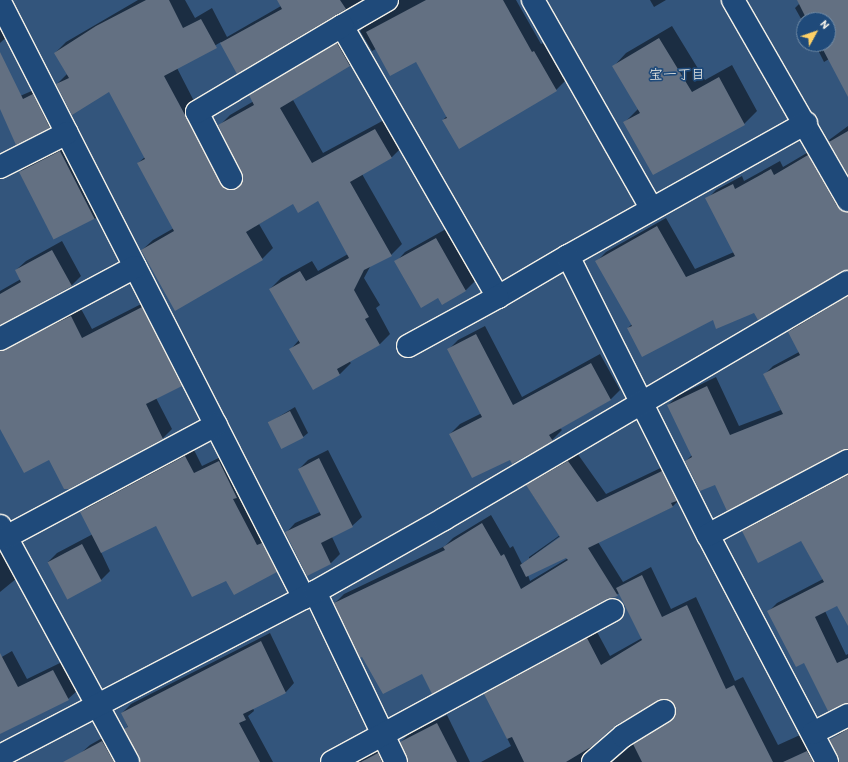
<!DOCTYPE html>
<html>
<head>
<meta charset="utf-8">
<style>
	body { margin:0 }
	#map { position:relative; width:848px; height:762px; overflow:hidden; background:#33557c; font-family:Itim,"Klee One",sans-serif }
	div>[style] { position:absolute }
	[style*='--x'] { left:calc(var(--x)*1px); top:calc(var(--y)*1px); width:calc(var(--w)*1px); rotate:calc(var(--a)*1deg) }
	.shadow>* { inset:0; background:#0007 }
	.building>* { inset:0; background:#637082; transform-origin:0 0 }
	.roads { filter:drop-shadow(1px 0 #f4f1e8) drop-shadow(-1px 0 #f4f1e8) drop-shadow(0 1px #f4f1e8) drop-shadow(0 -1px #f4f1e8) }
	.minor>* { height:22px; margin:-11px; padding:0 11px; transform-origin:11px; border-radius:11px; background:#1f4a7a }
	span { translate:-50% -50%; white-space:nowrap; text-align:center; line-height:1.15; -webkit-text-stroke:3.5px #1f4a7a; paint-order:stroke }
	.neighbourhood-label { font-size:14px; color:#f4f1e8 }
	.north { position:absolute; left:796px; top:12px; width:40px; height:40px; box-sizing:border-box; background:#1f4a7a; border:1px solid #748da6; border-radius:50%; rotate:50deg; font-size:11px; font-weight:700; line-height:16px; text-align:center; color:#f4f1e8 }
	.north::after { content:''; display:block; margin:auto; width:14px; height:18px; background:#ffd166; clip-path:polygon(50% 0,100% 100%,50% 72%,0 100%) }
</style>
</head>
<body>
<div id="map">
	<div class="shadow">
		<div style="clip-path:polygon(138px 0,185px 0,195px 18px,212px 8px,227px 37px,281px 6px,278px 0,364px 0,238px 72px,221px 42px,177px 68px,231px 173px,242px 180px,244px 179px,219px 126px,230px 115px,254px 101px,251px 96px,262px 85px,349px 33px,361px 54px,350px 65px,293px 100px,323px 153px,386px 119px,402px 147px,391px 158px,362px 174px,402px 244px,391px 255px,371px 265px,364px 278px,380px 305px,376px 308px,390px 334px,379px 345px,349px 361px,351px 363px,340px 374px,314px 389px,291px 349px,299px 340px,270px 289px,281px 278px,312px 261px,318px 271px,348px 254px,318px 200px,293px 203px,259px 224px,273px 248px,262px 259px,142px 250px,153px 240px,174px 228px,138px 163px,145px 157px,110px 91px,57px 84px,68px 73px,55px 53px,66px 42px)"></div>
		<div style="clip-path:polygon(399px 0,516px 0,541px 44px,543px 43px,565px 81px,556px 90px,443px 120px,447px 116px,416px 61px,376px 49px,372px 51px,360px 31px,369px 22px,399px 4px)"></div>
		<div style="clip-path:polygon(650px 0,666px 0,654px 7px)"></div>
		<div style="clip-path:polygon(798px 0,848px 0,848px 77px,829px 59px,824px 62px,815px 44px,828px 44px,828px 20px,804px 20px,804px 24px,795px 8px,800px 3px)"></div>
		<div style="clip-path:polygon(0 11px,11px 33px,0 43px)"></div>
		<div style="clip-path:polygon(672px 26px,705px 80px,732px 65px,757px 111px,744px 124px,625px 122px,639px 108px,614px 66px,626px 53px)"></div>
		<div style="clip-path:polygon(43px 86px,59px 117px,49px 127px,16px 143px,11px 100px)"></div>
		<div style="clip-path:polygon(848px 126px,848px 173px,829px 140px)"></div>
		<div style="clip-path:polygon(69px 142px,104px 209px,95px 219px,20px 172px,30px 162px)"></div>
		<div style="clip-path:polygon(817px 147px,848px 199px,848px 270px,842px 270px,755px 311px,713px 319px,628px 328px,632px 324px,597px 261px,606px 252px,666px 218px,695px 269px,734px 252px,707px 199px,716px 190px,742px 176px,744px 181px,780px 161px,783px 167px)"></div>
		<div style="clip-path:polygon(446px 229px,475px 281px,466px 290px,443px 304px,439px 296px,396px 262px,405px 252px)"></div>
		<div style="clip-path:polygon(62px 241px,81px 276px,71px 286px,0 324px,0 291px,21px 279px,16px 270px,26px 261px)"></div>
		<div style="clip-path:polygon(848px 294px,848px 449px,715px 483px,686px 461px,692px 455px,668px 405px,677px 396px,716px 377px,739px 426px,781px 410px,764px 375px,773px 366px,799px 352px,789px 332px,798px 323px)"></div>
		<div style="clip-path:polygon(151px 299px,190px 376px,181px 385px,156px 398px,172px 429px,163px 438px,69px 488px,49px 459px,0 428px,0 344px,80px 307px,92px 329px)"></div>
		<div style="clip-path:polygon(485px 326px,522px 397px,600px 354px,620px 390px,610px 400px,560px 428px,562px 430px,552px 440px,513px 463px,510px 459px,450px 434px,460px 424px,482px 413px,448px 350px,458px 340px)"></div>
		<div style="clip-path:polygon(295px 407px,308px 433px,303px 437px,270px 422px)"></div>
		<div style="clip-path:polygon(193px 448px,202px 466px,227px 454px,285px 563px,276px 571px,226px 579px,156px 525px,101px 552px,110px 571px,101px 580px,48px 562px,57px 553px,93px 534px,82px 512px,90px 503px)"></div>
		<div style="clip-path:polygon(328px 450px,362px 517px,352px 526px,332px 537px,340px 554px,330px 564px,286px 533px,295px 523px,320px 512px,299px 469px,308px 460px)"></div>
		<div style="clip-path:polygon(evenodd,577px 453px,606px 494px,671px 463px,681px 498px,672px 507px,598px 542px,623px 582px,651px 567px,671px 609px,696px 597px,735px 681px,743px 677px,778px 745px,800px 735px,806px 747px,816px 742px,828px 762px,612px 762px,641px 737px,674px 717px,678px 710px,671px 699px,657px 699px,614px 726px,593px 744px,589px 754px,594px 762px,481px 762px,511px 746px,485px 694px,494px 685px,596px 630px,610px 656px,642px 638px,620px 593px,422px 673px,335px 603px,344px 594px,445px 546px,453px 538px,491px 515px,510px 548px,513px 546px,522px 564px,560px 536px,527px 486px,536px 477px,577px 453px,563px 533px,564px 535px,529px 560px,529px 557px,563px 533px,577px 453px,569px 555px,570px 557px,530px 581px,528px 575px,569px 555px)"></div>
		<div style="clip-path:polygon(848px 472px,848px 599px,825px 611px,846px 655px,848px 654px,848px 702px,804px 662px,768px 612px,777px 603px,823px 579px,801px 540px,743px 531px,752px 522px)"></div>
		<div style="clip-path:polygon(0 532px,22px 574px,0 592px)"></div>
		<div style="clip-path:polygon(270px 633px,294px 683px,286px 692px,253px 708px,254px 711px,248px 716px,273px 762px,142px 762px,122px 713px,131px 704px)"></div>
		<div style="clip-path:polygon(12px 651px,27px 679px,62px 662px,77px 691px,68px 699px,0 733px,0 658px)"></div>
		<div style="clip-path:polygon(447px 715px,470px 762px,409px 762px,401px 742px,410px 733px)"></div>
		<div style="clip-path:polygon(848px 726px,848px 762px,840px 762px,831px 740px)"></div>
		<div style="clip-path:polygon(111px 733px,129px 762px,86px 762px,81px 753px,90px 745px)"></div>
		<div style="clip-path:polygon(387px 745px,397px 762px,353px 762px)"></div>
	</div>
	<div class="building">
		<div style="clip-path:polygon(146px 0,169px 0,183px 28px,201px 19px,217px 48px,164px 76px,225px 189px,237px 189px,243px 178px,218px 125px,254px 105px,249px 95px,337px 43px,350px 66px,280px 108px,312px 163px,375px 129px,392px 158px,350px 182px,392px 256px,364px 270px,354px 290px,369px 317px,365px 319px,380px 345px,337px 369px,340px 375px,313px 390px,289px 349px,300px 343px,269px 289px,300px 271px,306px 281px,349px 258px,318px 201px,298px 213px,293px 204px,246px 232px,263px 260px,175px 311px,141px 250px,174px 231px,137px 163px,145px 159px,109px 92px,72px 115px,56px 84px,69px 78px,54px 53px,96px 26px)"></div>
		<div style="clip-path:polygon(277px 0,340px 0,346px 9px,237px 74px,220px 43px,282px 9px)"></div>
		<div style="clip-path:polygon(426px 0,503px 0,532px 52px,534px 51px,557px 91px,459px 149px,442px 120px,447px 118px,416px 62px,390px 76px,366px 32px)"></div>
		<div style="clip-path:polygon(797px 0,848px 0,848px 97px,820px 44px,828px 44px,828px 20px,807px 20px)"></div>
		<div style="clip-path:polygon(659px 38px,692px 92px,719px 77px,745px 125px,653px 175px,623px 122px,640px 113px,612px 66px)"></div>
		<div style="clip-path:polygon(0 52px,23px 99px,33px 94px,50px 128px,16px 145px,0 109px)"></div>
		<div style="clip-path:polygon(848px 131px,848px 175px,829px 142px)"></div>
		<div style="left:60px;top:151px;width:76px;height:46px;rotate:63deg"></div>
		<div style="clip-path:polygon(808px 155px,837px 206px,848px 212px,848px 270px,758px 320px,754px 313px,716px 329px,713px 320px,642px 357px,627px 328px,632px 326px,595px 261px,657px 226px,686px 277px,735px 256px,705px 198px,733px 184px,735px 189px,771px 169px,774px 175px)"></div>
		<div style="clip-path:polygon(436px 238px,466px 291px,442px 305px,438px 298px,421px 308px,394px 261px)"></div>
		<div style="clip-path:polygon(52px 250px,72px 286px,0 325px,0 294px,21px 282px,15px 270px)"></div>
		<div style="clip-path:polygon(848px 296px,848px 449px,727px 511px,715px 485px,700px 491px,685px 461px,692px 457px,667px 405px,707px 386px,730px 435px,783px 414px,763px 374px,800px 355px,788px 332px)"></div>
		<div style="clip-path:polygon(142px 307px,182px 386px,146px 404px,163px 439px,69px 489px,64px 489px,49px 460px,24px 473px,0 429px,0 351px,71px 316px,82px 338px)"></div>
		<div style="clip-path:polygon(476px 334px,513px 405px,591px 363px,611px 400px,549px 435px,553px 441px,512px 464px,510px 460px,472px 478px,449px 434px,482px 417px,447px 349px)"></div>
		<div style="left:290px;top:411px;width:30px;height:25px;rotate:63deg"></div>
		<div style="clip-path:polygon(185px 456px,194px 473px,219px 461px,237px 498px,233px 499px,257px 545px,262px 543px,277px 572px,234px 595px,226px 581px,192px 597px,156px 526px,101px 553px,80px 512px)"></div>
		<div style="clip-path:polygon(319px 458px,353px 527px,321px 543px,331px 564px,307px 576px,285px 532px,321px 515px,298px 469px)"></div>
		<div style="clip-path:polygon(568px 461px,597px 502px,662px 471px,677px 501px,671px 503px,673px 507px,588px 548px,618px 596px,607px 599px,432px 694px,422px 674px,383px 694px,362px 657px,360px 658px,334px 603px,445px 550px,443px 547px,482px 523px,501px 556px,504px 554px,521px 589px,568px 560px,566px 558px,526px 577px,520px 565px,560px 537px,526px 485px)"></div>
		<div style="clip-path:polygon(848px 475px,848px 626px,837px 606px,815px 617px,837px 663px,848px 658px,848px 703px,828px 711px,804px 663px,796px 667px,767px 611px,824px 582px,801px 541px,758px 563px,742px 531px)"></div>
		<div style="left:82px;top:544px;width:42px;height:39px;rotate:62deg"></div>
		<div style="clip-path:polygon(642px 575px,662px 617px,687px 605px,726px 689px,734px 685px,773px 762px,642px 762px,633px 744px,675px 717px,674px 704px,664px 699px,616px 725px,591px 747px,566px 762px,524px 762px,512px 737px,507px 739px,484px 694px,587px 638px,601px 665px,642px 640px,616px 588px)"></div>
		<div style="clip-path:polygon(261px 641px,286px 693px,243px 714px,246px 720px,239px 723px,260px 762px,140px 762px,124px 729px,128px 727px,121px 713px)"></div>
		<div style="clip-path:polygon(0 653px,18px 687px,53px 670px,69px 700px,0 734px)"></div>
		<div style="clip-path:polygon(437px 723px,457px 762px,408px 762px,400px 742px)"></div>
		<div style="clip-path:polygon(848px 729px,848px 762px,839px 762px,829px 740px)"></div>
		<div style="clip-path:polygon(102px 741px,114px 762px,63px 762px)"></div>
		<div style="clip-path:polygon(807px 751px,813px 762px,783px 762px)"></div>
		<div style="clip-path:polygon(378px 753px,382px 762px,361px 762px)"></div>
	</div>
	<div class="roads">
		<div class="minor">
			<div style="--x:387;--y:0;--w:52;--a:150"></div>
			<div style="--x:342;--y:26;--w:313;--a:60.1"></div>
			<div style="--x:498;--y:297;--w:81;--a:-30.4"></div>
			<div style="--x:533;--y:0;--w:239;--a:60.4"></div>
			<div style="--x:733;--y:0;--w:231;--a:60.1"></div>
			<div style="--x:0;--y:2;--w:669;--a:62.98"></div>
			<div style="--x:806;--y:123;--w:273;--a:150.8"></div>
			<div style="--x:568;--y:256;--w:312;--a:63.4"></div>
			<div style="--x:708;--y:535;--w:256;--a:62.3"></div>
			<div style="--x:0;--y:167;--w:75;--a:-26.9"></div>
			<div style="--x:231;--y:178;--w:74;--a:-117.3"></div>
			<div style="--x:197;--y:112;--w:169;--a:-30.7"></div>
			<div style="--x:0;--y:339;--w:153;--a:-28.1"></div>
			<div style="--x:408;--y:346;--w:102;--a:-28.6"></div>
			<div style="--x:0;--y:526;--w:268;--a:61.5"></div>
			<div style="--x:708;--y:535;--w:158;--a:-27.9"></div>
			<div style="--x:6;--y:537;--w:238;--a:-28.1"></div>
			<div style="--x:315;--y:592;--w:188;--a:64.5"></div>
			<div style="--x:813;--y:733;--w:39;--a:-27"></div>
			<div style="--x:0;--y:756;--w:355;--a:-27.5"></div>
			<div style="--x:315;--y:592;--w:148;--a:-29.5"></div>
			<div style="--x:444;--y:519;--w:468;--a:-30.4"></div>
			<div style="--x:332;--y:762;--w:319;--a:-28.4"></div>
			<div style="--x:593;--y:762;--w:40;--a:-41"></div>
			<div style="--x:623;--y:736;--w:48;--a:-31.4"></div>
		</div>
	</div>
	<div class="neighbourhood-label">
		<span style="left:677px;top:75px">宝一丁目</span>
	</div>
	<div class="north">N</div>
</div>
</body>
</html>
